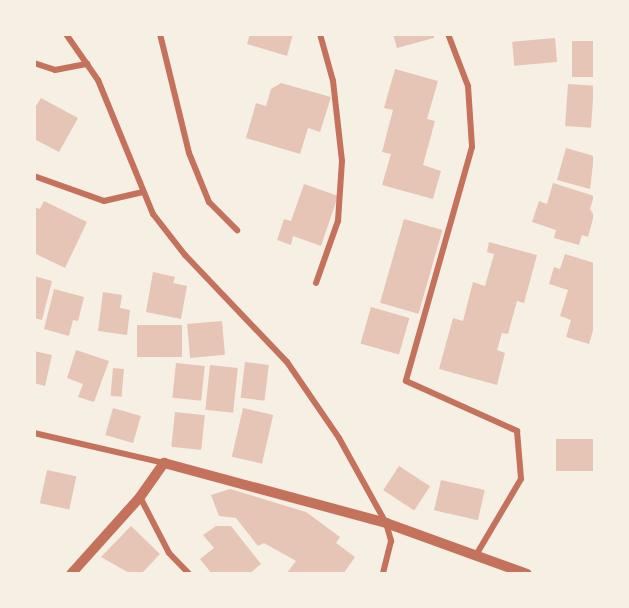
<!DOCTYPE html>
<html>
<head>
<meta charset="utf-8">
<style>
	body { margin:0 }
	#map { position:relative; width:629px; height:608px; overflow:hidden; background:#f6efe4; font-family:"DM Sans",sans-serif }
	div>[style] { position:absolute }
	[style*='--x'] { left:calc(var(--x)*1px); top:calc(var(--y)*1px); width:calc(var(--w)*1px); rotate:calc(var(--a)*1deg) }
	.building>* { inset:0; background:#e6c5b7; transform-origin:0 0 }
	.minor>* { height:6px; margin:-3px; padding:0 3px; transform-origin:3px; border-radius:3px; background:#c5725c }
	.tertiary>* { height:10px; margin:-5px; padding:0 5px; transform-origin:5px; border-radius:5px; background:#c5725c }
	span { translate:-50% -50%; white-space:nowrap; text-align:center; line-height:1.15; -webkit-text-stroke:6px #f6efe4; paint-order:stroke }
	.frame { position:absolute; inset:0; border:36px solid #f6efe4; pointer-events:none }
</style>
</head>
<body>
<div id="map">
	<div class="building">
		<div style="clip-path:polygon(250px 34px,293px 34px,287px 56px,247px 44px)"></div>
		<div style="clip-path:polygon(393px 34px,434px 34px,434px 38px,397px 48px)"></div>
		<div style="left:555px;top:38px;width:24px;height:43px;rotate:85deg"></div>
		<div style="left:572px;top:41px;width:22px;height:36px"></div>
		<div style="clip-path:polygon(395px 69px,438px 81px,427px 119px,435px 121px,423px 165px,441px 171px,433px 199px,382px 185px,391px 154px,382px 152px,393px 110px,384px 108px)"></div>
		<div style="clip-path:polygon(281px 83px,331px 97px,320px 132px,308px 128px,300px 154px,246px 138px,256px 103px,266px 106px,271px 89px)"></div>
		<div style="left:568px;top:84px;width:26px;height:42px;rotate:4deg"></div>
		<div style="clip-path:polygon(41px 98px,78px 118px,59px 152px,34px 139px,34px 109px)"></div>
		<div style="clip-path:polygon(566px 148px,594px 156px,590px 189px,557px 180px)"></div>
		<div style="clip-path:polygon(553px 183px,594px 196px,590px 209px,594px 215px,588px 237px,582px 235px,579px 245px,554px 238px,556px 230px,532px 222px,539px 201px,547px 204px)"></div>
		<div style="clip-path:polygon(304px 184px,338px 196px,321px 246px,293px 236px,291px 245px,277px 240px,284px 219px,291px 221px)"></div>
		<div style="clip-path:polygon(44px 201px,87px 222px,65px 268px,34px 253px,34px 207px,40px 209px)"></div>
		<div style="left:404px;top:219px;width:40px;height:87px;rotate:16deg"></div>
		<div style="clip-path:polygon(489px 242px,537px 255px,524px 303px,517px 301px,508px 334px,502px 333px,497px 350px,505px 353px,497px 385px,439px 369px,453px 318px,463px 321px,473px 282px,485px 286px,494px 254px,487px 252px)"></div>
		<div style="clip-path:polygon(565px 254px,594px 263px,594px 327px,589px 344px,566px 337px,571px 320px,560px 316px,568px 290px,549px 284px,554px 267px,560px 269px)"></div>
		<div style="clip-path:polygon(153px 272px,175px 277px,173px 283px,187px 286px,181px 319px,146px 312px)"></div>
		<div style="clip-path:polygon(34px 276px,52px 281px,42px 320px,34px 318px)"></div>
		<div style="clip-path:polygon(54px 289px,84px 297px,78px 321px,73px 320px,69px 336px,44px 329px)"></div>
		<div style="clip-path:polygon(103px 292px,122px 295px,120px 308px,130px 310px,127px 335px,98px 331px)"></div>
		<div style="left:371px;top:307px;width:40px;height:38px;rotate:16deg"></div>
		<div style="left:222px;top:321px;width:34px;height:35px;rotate:85deg"></div>
		<div style="left:137px;top:325px;width:45px;height:32px"></div>
		<div style="clip-path:polygon(76px 350px,109px 361px,94px 402px,78px 397px,83px 384px,67px 378px)"></div>
		<div style="clip-path:polygon(34px 351px,52px 355px,45px 386px,34px 383px)"></div>
		<div style="left:245px;top:362px;width:24px;height:36px;rotate:7deg"></div>
		<div style="left:176px;top:363px;width:29px;height:35px;rotate:6deg"></div>
		<div style="left:210px;top:365px;width:28px;height:45px;rotate:6deg"></div>
		<div style="left:113px;top:368px;width:11px;height:28px;rotate:5deg"></div>
		<div style="left:113px;top:408px;width:29px;height:28px;rotate:16deg"></div>
		<div style="left:243px;top:408px;width:31px;height:50px;rotate:13deg"></div>
		<div style="left:175px;top:412px;width:30px;height:35px;rotate:6deg"></div>
		<div style="left:594px;top:439px;width:32px;height:38px;rotate:90deg"></div>
		<div style="left:399px;top:466px;width:37px;height:29px;rotate:33deg"></div>
		<div style="left:47px;top:470px;width:30px;height:34px;rotate:12deg"></div>
		<div style="left:441px;top:480px;width:45px;height:31px;rotate:13deg"></div>
		<div style="clip-path:polygon(230px 489px,306px 512px,340px 537px,336px 543px,355px 557px,343px 574px,286px 574px,296px 561px,264px 543px,258px 546px,236px 518px,219px 516px,211px 495px)"></div>
		<div style="clip-path:polygon(131px 526px,160px 554px,141px 574px,131px 574px,101px 557px)"></div>
		<div style="clip-path:polygon(216px 526px,231px 526px,261px 564px,249px 574px,212px 574px,200px 559px,214px 548px,203px 535px)"></div>
	</div>
	<div class="minor">
		<div style="--x:66;--y:34;--w:56;--a:55.2"></div>
		<div style="--x:98;--y:80;--w:145;--a:67.7"></div>
		<div style="--x:153;--y:214;--w:52;--a:52"></div>
		<div style="--x:185;--y:255;--w:148;--a:46.4"></div>
		<div style="--x:287;--y:362;--w:92;--a:55.6"></div>
		<div style="--x:339;--y:438;--w:97;--a:61.1"></div>
		<div style="--x:386;--y:523;--w:19;--a:74"></div>
		<div style="--x:391;--y:541;--w:34;--a:104"></div>
		<div style="--x:160;--y:34;--w:122;--a:76.3"></div>
		<div style="--x:189;--y:153;--w:53;--a:67.8"></div>
		<div style="--x:209;--y:202;--w:40;--a:45"></div>
		<div style="--x:448;--y:34;--w:56;--a:69"></div>
		<div style="--x:468;--y:86;--w:61;--a:86.2"></div>
		<div style="--x:472;--y:147;--w:243;--a:105.8"></div>
		<div style="--x:406;--y:381;--w:122;--a:24.2"></div>
		<div style="--x:517;--y:431;--w:48;--a:85.2"></div>
		<div style="--x:521;--y:479;--w:88;--a:120.6"></div>
		<div style="--x:34;--y:63;--w:22;--a:18"></div>
		<div style="--x:55;--y:70;--w:33;--a:-11"></div>
		<div style="--x:34;--y:176;--w:74;--a:19.7"></div>
		<div style="--x:104;--y:201;--w:40;--a:-13"></div>
		<div style="--x:316;--y:283;--w:66;--a:-70.5"></div>
		<div style="--x:338;--y:221;--w:60;--a:-86.2"></div>
		<div style="--x:342;--y:161;--w:81;--a:-96.4"></div>
		<div style="--x:333;--y:81;--w:49;--a:-105.5"></div>
		<div style="--x:34;--y:433;--w:133;--a:13"></div>
		<div style="--x:140;--y:497;--w:63;--a:62.6"></div>
		<div style="--x:169;--y:553;--w:29;--a:46"></div>
	</div>
	<div class="tertiary">
		<div style="--x:71;--y:574;--w:103;--a:-48.1"></div>
		<div style="--x:140;--y:497;--w:42;--a:-54.8"></div>
		<div style="--x:164;--y:463;--w:230;--a:15.1"></div>
		<div style="--x:386;--y:523;--w:150;--a:19.9"></div>
	</div>
	<div class="frame"></div>
</div>
</body>
</html>
